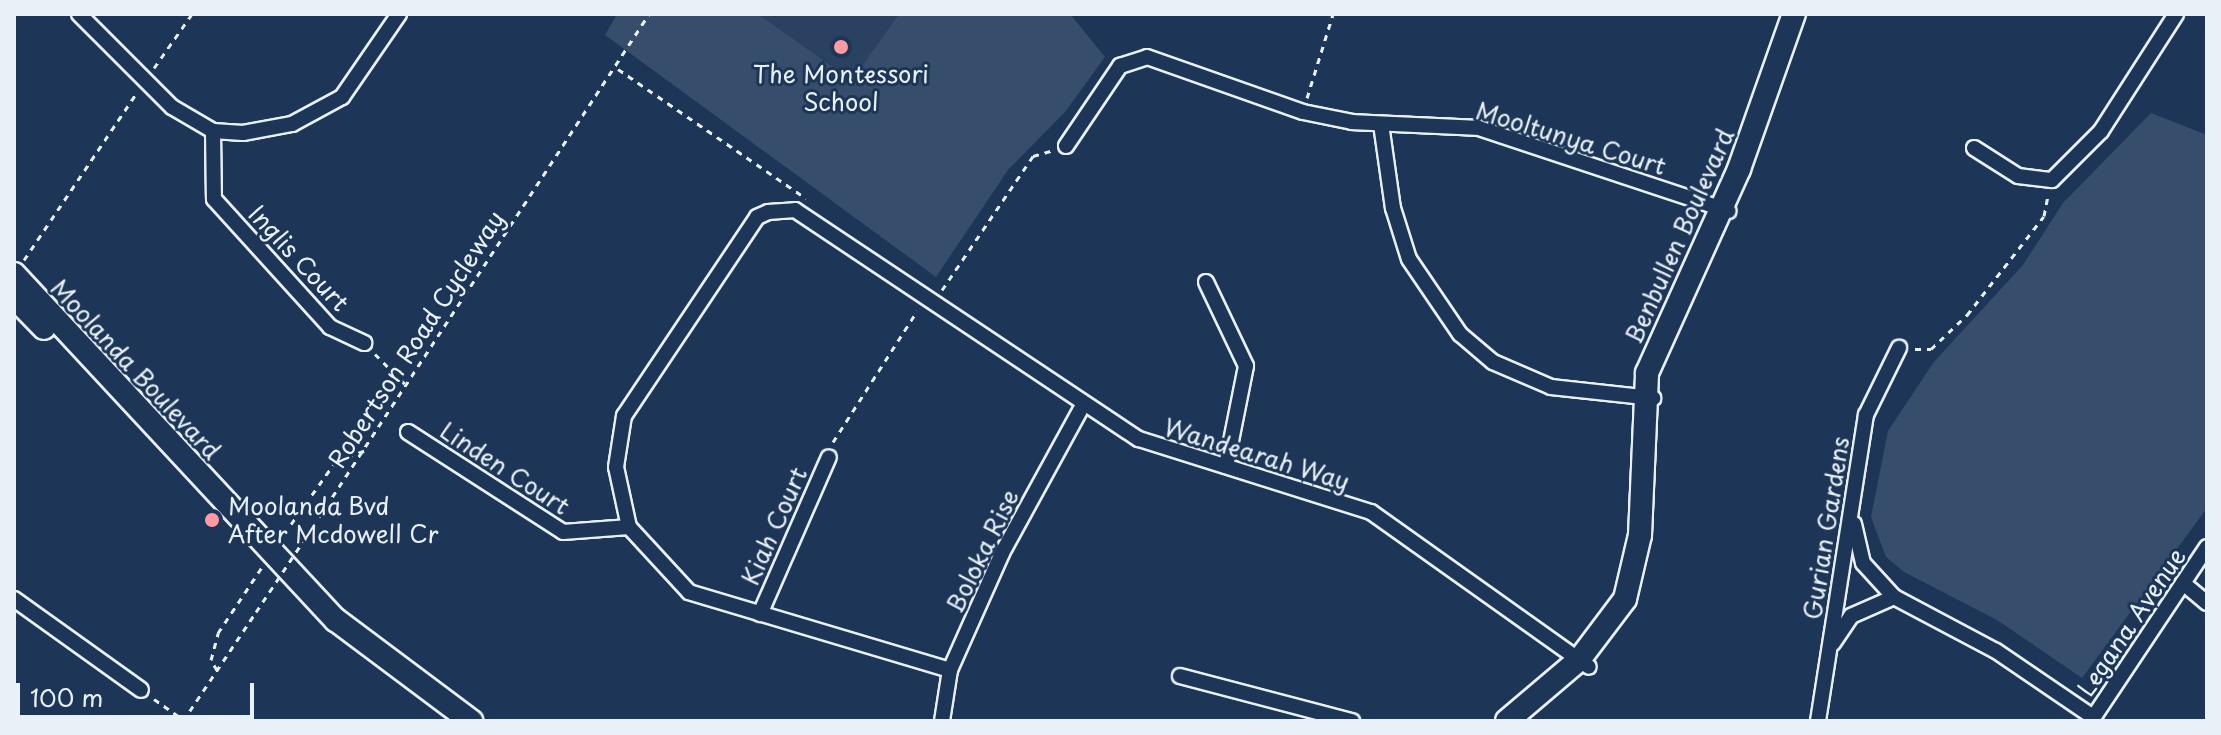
<!DOCTYPE html>
<html>
<head>
<meta charset="utf-8">
<style>
	body { margin:0 }
	#map { position:relative; width:2221px; height:735px; overflow:hidden; background:#1d3557; font-family:"Playpen Sans",sans-serif }
	div>[style] { position:absolute }
	[style*='--x'] { left:calc(var(--x)*1px); top:calc(var(--y)*1px); width:calc(var(--w)*1px); rotate:calc(var(--a)*1deg) }
	.built>* { inset:0; background:#2a4162 }
	.green>* { inset:0; background:#374d6c }
	.path>* { height:3px; margin-top:-1.5px; transform-origin:0; background:repeating-linear-gradient(90deg,#e8f1f8 0 6px,transparent 0 12px) }
	.roads { filter:drop-shadow(2px 0 #e8f1f8) drop-shadow(-2px 0 #e8f1f8) drop-shadow(0 2px #e8f1f8) drop-shadow(0 -2px #e8f1f8) }
	.street>* { height:14px; margin:-7px; padding:0 7px; transform-origin:7px; border-radius:7px; background:#1d3557 }
	.secondary>* { height:22px; margin:-11px; padding:0 11px; transform-origin:11px; border-radius:11px; background:#1d3557 }
	.path-bridge>* { height:3px; margin-top:-1.5px; transform-origin:0; background:repeating-linear-gradient(90deg,#e8f1f8 0 6px,transparent 0 12px) }
	.dots>* { width:22px; height:22px; translate:-50% -50%; box-sizing:border-box; border:4px solid #1d3557; border-radius:50% }
	span { translate:-50% -50%; white-space:nowrap; text-align:center; line-height:1.15; -webkit-text-stroke:6px #1d3557; paint-order:stroke }
	.poi-label { font-size:24px; color:#e8f1f8 }
	.left { translate:0 -50%; text-align:left }
	.street-label { font-size:24px; color:#e8f1f8 }
	.frame { position:absolute; inset:0; border:16px solid #e8f1f8; pointer-events:none }
	.scale { position:absolute; left:16px; top:683px; width:238px; height:36px; box-sizing:border-box; border:4px solid #e8f1f8; border-top:0; padding-left:10px; font-size:24px; line-height:28px; white-space:nowrap; color:#e8f1f8; -webkit-text-stroke:6px #1d3557; paint-order:stroke }
</style>
</head>
<body>
<div id="map">
	<div class="built">
		<div style="clip-path:polygon(758px 14px,899px 14px,853px 80px)"></div>
	</div>
	<div class="green">
		<div style="clip-path:polygon(617px 14px,758px 14px,852px 80px,899px 14px,1070px 14px,1105px 57px,1065px 112px,1008px 170px,936px 277px,605px 35px)"></div>
		<div style="clip-path:polygon(2151px 113px,2207px 135px,2207px 508px,2082px 678px,1997px 620px,1904px 572px,1886px 557px,1871px 517px,1888px 431px,1933px 363px,2023px 265px,2063px 203px)"></div>
	</div>
	<div class="path">
		<div style="--x:154;--y:68;--w:66;--a:-54.9"></div>
		<div style="--x:618;--y:69;--w:228;--a:34.5"></div>
		<div style="--x:1307;--y:98;--w:88;--a:-72.8"></div>
		<div style="--x:24;--y:260;--w:200;--a:-56"></div>
		<div style="--x:942;--y:290;--w:162;--a:-55.8"></div>
		<div style="--x:1033;--y:156;--w:19;--a:-16"></div>
		<div style="--x:1915;--y:349;--w:16;--a:0"></div>
		<div style="--x:1931;--y:349;--w:50;--a:-43.4"></div>
		<div style="--x:1967;--y:315;--w:125;--a:-52.1"></div>
		<div style="--x:2044;--y:216;--w:21;--a:-79"></div>
		<div style="--x:375;--y:354;--w:44;--a:45"></div>
		<div style="--x:833;--y:442;--w:156;--a:-57.3"></div>
		<div style="--x:284;--y:534;--w:90;--a:-54.5"></div>
		<div style="--x:336;--y:461;--w:30;--a:-20"></div>
		<div style="--x:306;--y:537;--w:625;--a:-56.74"></div>
		<div style="--x:217;--y:670;--w:12;--a:-121"></div>
		<div style="--x:211;--y:660;--w:28;--a:-75"></div>
		<div style="--x:218;--y:633;--w:79;--a:-56.3"></div>
		<div style="--x:154;--y:699;--w:37;--a:35"></div>
		<div style="--x:183;--y:721;--w:131;--a:-56.2"></div>
	</div>
	<div class="roads">
		<div class="street">
			<div style="--x:79;--y:14;--w:132;--a:45"></div>
			<div style="--x:172;--y:107;--w:48;--a:30.3"></div>
			<div style="--x:213;--y:131;--w:30;--a:4"></div>
			<div style="--x:243;--y:133;--w:50;--a:-10.4"></div>
			<div style="--x:292;--y:124;--w:57;--a:-28.4"></div>
			<div style="--x:342;--y:97;--w:101;--a:-55.5"></div>
			<div style="--x:1381;--y:124;--w:85;--a:81.9"></div>
			<div style="--x:1393;--y:208;--w:53;--a:72.6"></div>
			<div style="--x:1409;--y:259;--w:91;--a:55.8"></div>
			<div style="--x:1460;--y:334;--w:43;--a:40.3"></div>
			<div style="--x:1493;--y:362;--w:63;--a:23.3"></div>
			<div style="--x:1551;--y:387;--w:103;--a:6.2"></div>
			<div style="--x:213;--y:131;--w:68;--a:89.2"></div>
			<div style="--x:214;--y:199;--w:173;--a:47.8"></div>
			<div style="--x:330;--y:327;--w:38;--a:25"></div>
			<div style="--x:1066;--y:146;--w:97;--a:-56"></div>
			<div style="--x:1120;--y:66;--w:28;--a:-18"></div>
			<div style="--x:1147;--y:57;--w:165;--a:19.4"></div>
			<div style="--x:1303;--y:112;--w:50;--a:11.5"></div>
			<div style="--x:1352;--y:122;--w:127;--a:2.7"></div>
			<div style="--x:1479;--y:128;--w:263;--a:18.4"></div>
			<div style="--x:1974;--y:148;--w:52;--a:32.5"></div>
			<div style="--x:2018;--y:176;--w:34;--a:7"></div>
			<div style="--x:2052;--y:180;--w:69;--a:-45"></div>
			<div style="--x:2101;--y:131;--w:139;--a:-57.3"></div>
			<div style="--x:1206;--y:282;--w:93;--a:64.5"></div>
			<div style="--x:1246;--y:366;--w:102;--a:101.3"></div>
			<div style="--x:408;--y:432;--w:184;--a:32.8"></div>
			<div style="--x:563;--y:532;--w:66;--a:-4.3"></div>
			<div style="--x:1854;--y:524;--w:40;--a:77"></div>
			<div style="--x:1863;--y:563;--w:46;--a:47.6"></div>
			<div style="--x:1894;--y:597;--w:115;--a:27.9"></div>
			<div style="--x:1996;--y:651;--w:117;--a:34.2"></div>
			<div style="--x:2183;--y:583;--w:31;--a:40"></div>
			<div style="--x:14;--y:599;--w:156;--a:35.6"></div>
			<div style="--x:760;--y:614;--w:171;--a:-66.3"></div>
			<div style="--x:1833;--y:643;--w:32;--a:-56"></div>
			<div style="--x:1851;--y:616;--w:47;--a:-23.8"></div>
			<div style="--x:950;--y:670;--w:272;--a:-163.4"></div>
			<div style="--x:689;--y:592;--w:88;--a:-132.7"></div>
			<div style="--x:629;--y:527;--w:61;--a:-102.2"></div>
			<div style="--x:616;--y:467;--w:52;--a:-81.1"></div>
			<div style="--x:624;--y:416;--w:239;--a:-56.2"></div>
			<div style="--x:757;--y:217;--w:12;--a:-24"></div>
			<div style="--x:768;--y:212;--w:27;--a:-4"></div>
			<div style="--x:795;--y:210;--w:413;--a:33.7"></div>
			<div style="--x:1139;--y:439;--w:243;--a:17.5"></div>
			<div style="--x:1371;--y:512;--w:267;--a:35.4"></div>
			<div style="--x:1180;--y:676;--w:178;--a:14.7"></div>
			<div style="--x:942;--y:721;--w:52;--a:-81.1"></div>
			<div style="--x:950;--y:670;--w:128;--a:-66"></div>
			<div style="--x:1002;--y:553;--w:166;--a:-61.3"></div>
			<div style="--x:1818;--y:721;--w:310;--a:-81.1"></div>
			<div style="--x:1866;--y:415;--w:75;--a:-63.8"></div>
			<div style="--x:2091;--y:721;--w:209;--a:-56.3"></div>
		</div>
		<div class="secondary">
			<div style="--x:14;--y:274;--w:473;--a:47.1"></div>
			<div style="--x:336;--y:620;--w:169;--a:36.8"></div>
			<div style="--x:14;--y:297;--w:43;--a:45.9"></div>
			<div style="--x:1507;--y:721;--w:94;--a:-40.3"></div>
			<div style="--x:1579;--y:660;--w:76;--a:-53"></div>
			<div style="--x:1625;--y:599;--w:66;--a:-76.8"></div>
			<div style="--x:1640;--y:535;--w:162;--a:-87.5"></div>
			<div style="--x:1647;--y:373;--w:224;--a:-65.7"></div>
			<div style="--x:1739;--y:169;--w:164;--a:-70.5"></div>
		</div>
	</div>
	<div class="path-bridge">
		<div style="--x:256;--y:612;--w:90;--a:-56.3"></div>
	</div>
	<div class="dots">
		<div style="left:841px;top:47px;background:#ff9aa2"></div>
		<div style="left:212px;top:520px;background:#ff9aa2"></div>
	</div>
	<div class="poi-label">
		<span style="left:841px;top:88px">The Montessori<br>School</span>
		<span class="left" style="left:228px;top:520px">Moolanda Bvd<br>After Mcdowell Cr</span>
	</div>
	<div class="street-label">
		<span style="left:1571px;top:138px;rotate:17deg">Mooltunya Court</span>
		<span style="left:1679px;top:236px;rotate:-66deg">Benbullen Boulevard</span>
		<span style="left:299px;top:258px;rotate:47deg">Inglis Court</span>
		<span style="left:416px;top:339px;rotate:-57deg">Robertson Road Cycleway</span>
		<span style="left:136px;top:369px;rotate:47deg">Moolanda Boulevard</span>
		<span style="left:1257px;top:454px;rotate:17deg">Wandearah Way</span>
		<span style="left:505px;top:468px;rotate:33deg">Linden Court</span>
		<span style="left:774px;top:526px;rotate:-66deg">Kiah Court</span>
		<span style="left:1826px;top:528px;rotate:-81deg">Gurian Gardens</span>
		<span style="left:982px;top:551px;rotate:-64deg">Boloka Rise</span>
		<span style="left:2131px;top:622px;rotate:-56deg">Legana Avenue</span>
	</div>
	<div class="frame"></div>
	<div class="scale">100 m</div>
</div>
</body>
</html>
